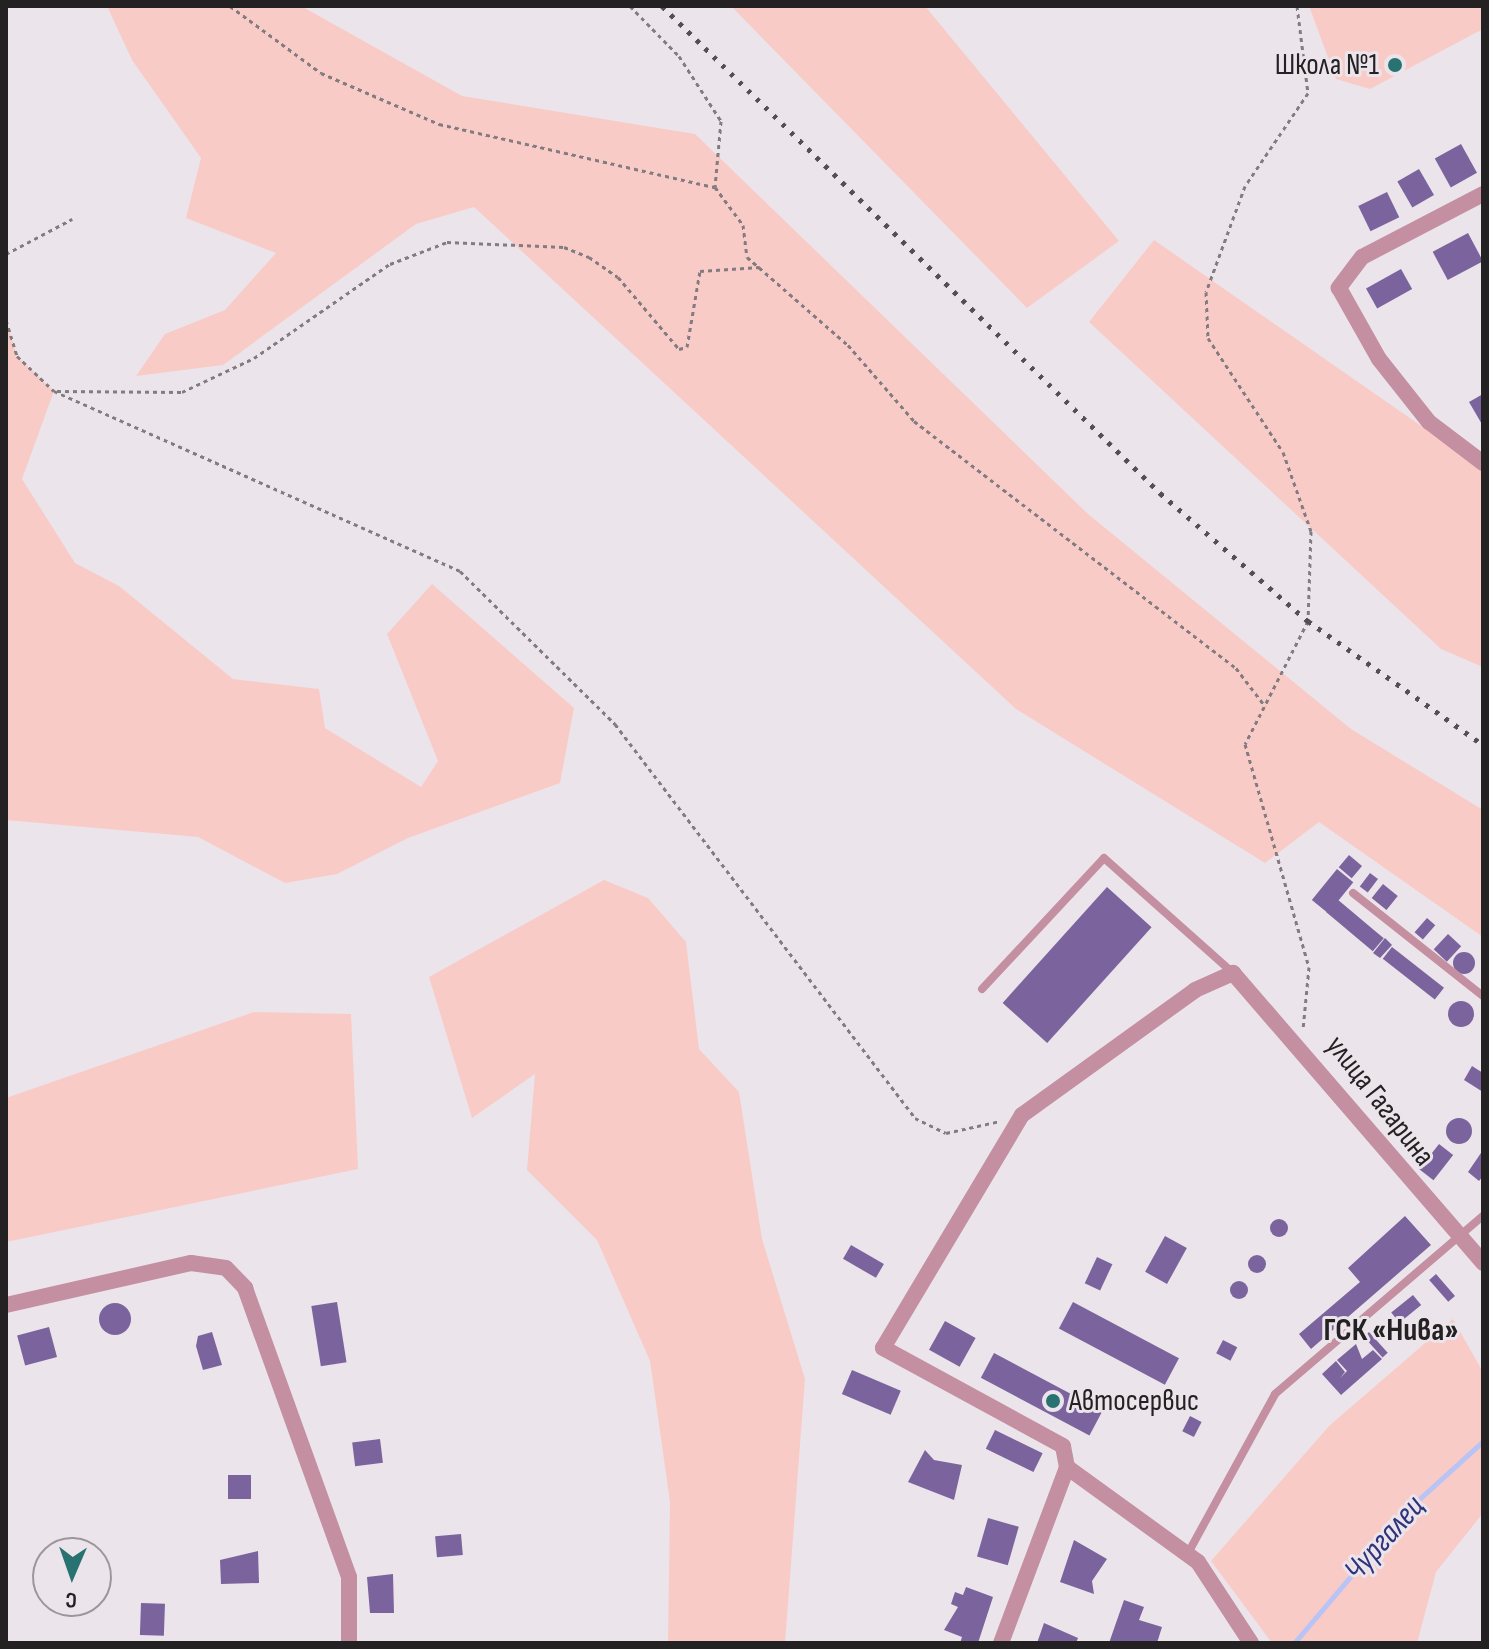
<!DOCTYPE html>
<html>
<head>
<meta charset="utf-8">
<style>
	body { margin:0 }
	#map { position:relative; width:1489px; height:1649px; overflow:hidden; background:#ece4eb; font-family:"Sofia Sans Condensed",sans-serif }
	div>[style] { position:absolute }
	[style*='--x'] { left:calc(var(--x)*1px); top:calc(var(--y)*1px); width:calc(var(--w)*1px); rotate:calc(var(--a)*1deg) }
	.green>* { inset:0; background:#f9cbc7 }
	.stream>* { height:5px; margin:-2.5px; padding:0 2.5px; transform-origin:2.5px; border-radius:2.5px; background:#b8c3f6 }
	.building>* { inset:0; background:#7b649d; transform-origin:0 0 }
	.round { border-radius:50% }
	.path>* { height:3px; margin-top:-1.5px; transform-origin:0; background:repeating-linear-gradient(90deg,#827c81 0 4px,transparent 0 8px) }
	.lane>* { height:8px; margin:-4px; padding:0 4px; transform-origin:4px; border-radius:4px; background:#c38fa1 }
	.street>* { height:16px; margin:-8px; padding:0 8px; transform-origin:8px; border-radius:8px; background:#c38fa1 }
	.rail>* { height:5px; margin-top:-2.5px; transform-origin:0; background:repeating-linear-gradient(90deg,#534f52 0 4px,transparent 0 12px) }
	.dots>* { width:22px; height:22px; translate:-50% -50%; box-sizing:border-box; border:4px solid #ece4eb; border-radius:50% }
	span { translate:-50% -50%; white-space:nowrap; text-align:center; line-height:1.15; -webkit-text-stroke:6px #ece4eb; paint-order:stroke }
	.poi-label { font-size:30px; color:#242123 }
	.right { translate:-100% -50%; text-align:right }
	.left { translate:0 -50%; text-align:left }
	.street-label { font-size:30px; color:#242123 }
	.neighbourhood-label { font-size:32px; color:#242123; font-weight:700 }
	.water-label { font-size:32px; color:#2e347b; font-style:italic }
	.frame { position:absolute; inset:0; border:8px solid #242123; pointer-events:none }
	.north { position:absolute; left:32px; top:1537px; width:80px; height:80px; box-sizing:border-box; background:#ece4eb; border:2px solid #9c969b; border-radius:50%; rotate:182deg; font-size:22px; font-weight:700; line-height:32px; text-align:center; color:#242123 }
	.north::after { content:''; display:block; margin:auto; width:28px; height:36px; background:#287271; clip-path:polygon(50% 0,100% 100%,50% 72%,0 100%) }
</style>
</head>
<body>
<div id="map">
	<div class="green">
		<div style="clip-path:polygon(107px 6px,301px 6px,462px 96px,695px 134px,1088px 514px,1351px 729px,1483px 810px,1483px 937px,1319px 822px,1265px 863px,1016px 709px,474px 207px,416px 224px,223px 365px,136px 376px,165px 334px,225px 310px,276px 253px,186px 218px,201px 158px,132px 60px)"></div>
		<div style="clip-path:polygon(731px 6px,925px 6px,1119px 241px,1027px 308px)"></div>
		<div style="clip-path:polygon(1309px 6px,1483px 6px,1483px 29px,1370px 89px,1336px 79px)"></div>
		<div style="clip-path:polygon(1154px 240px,1483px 469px,1483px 667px,1441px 649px,1089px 322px)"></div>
		<div style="clip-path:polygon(6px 320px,17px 356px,54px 391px,22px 479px,75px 563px,119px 586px,233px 679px,319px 689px,325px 728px,421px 787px,438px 761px,387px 634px,432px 584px,574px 708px,560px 783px,408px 838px,337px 874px,285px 883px,198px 837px,6px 820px)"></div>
		<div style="clip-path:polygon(604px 880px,648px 898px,686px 942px,699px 1049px,739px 1092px,762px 1239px,805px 1379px,785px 1643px,668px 1643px,670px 1502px,650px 1361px,597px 1240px,527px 1170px,535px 1074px,472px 1118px,429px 977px)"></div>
		<div style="clip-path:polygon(254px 1012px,351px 1014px,358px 1169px,6px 1242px,6px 1098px)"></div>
		<div style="clip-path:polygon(1453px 1319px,1483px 1372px,1483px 1513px,1436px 1572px,1417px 1643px,1272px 1643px,1211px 1561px,1329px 1426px)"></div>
	</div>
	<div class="stream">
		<div style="--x:1294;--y:1643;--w:172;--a:-49.7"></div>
		<div style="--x:1405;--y:1512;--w:105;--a:-42.3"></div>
	</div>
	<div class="building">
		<div style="left:1461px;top:144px;width:33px;height:30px;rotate:61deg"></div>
		<div style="left:1419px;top:169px;width:30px;height:25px;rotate:60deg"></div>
		<div style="left:1387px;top:192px;width:28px;height:32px;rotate:64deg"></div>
		<div style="left:1468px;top:233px;width:32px;height:40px;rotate:62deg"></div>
		<div style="left:1401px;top:269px;width:23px;height:40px;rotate:61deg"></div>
		<div style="clip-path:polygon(1483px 394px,1483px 426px,1469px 402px)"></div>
		<div style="left:1349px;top:855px;width:17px;height:16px;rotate:40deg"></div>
		<div style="left:1337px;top:869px;width:21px;height:40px;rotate:39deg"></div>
		<div style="left:1370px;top:873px;width:10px;height:17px;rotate:37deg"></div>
		<div style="left:1383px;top:884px;width:19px;height:18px;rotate:39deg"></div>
		<div style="left:1107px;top:887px;width:60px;height:156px;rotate:42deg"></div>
		<div style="left:1337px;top:899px;width:61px;height:17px;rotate:40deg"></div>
		<div style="left:1427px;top:918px;width:11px;height:19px;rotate:41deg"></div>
		<div style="left:1448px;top:934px;width:18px;height:21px;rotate:43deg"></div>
		<div style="clip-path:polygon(1385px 938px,1392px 945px,1380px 958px,1373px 953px)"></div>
		<div style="left:1392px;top:947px;width:66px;height:15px;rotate:38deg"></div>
		<div class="round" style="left:1453px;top:952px;width:22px;height:22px"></div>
		<div class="round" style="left:1448px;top:1001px;width:26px;height:26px"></div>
		<div style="clip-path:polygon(1472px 1066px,1483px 1073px,1483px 1092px,1464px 1080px)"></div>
		<div class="round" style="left:1446px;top:1118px;width:26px;height:26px"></div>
		<div style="left:1439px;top:1144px;width:18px;height:32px;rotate:38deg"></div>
		<div style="clip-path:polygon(1483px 1150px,1483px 1176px,1479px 1181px,1468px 1172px)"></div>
		<div style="clip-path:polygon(1405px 1216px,1431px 1245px,1311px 1349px,1299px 1334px,1360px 1282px,1348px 1268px)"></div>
		<div class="round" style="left:1270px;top:1219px;width:18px;height:18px"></div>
		<div style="left:1165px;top:1236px;width:25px;height:41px;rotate:29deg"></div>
		<div style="left:851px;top:1245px;width:38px;height:16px;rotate:30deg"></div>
		<div class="round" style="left:1248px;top:1255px;width:18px;height:18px"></div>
		<div style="left:1097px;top:1257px;width:17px;height:29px;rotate:25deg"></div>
		<div style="left:1436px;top:1274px;width:29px;height:9px;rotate:49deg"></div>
		<div class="round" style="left:1230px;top:1281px;width:18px;height:18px"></div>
		<div style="left:1413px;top:1295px;width:13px;height:28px;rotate:51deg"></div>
		<div style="left:337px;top:1302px;width:61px;height:26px;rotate:81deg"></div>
		<div style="left:1073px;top:1302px;width:120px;height:30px;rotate:28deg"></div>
		<div class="round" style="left:99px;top:1303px;width:32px;height:32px"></div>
		<div style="left:945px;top:1321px;width:35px;height:33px;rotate:29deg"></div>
		<div style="left:49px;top:1327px;width:31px;height:33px;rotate:75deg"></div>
		<div style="clip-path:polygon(212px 1332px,222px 1365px,203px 1370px,196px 1346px,198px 1336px)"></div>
		<div style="left:1369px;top:1332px;width:28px;height:7px;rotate:48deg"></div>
		<div style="left:1223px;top:1340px;width:16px;height:15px;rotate:27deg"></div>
		<div style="clip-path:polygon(1356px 1344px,1362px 1359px,1373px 1350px,1382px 1359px,1341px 1395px,1322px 1374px,1336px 1361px,1345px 1372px,1340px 1378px,1347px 1371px,1337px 1360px)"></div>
		<div style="left:994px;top:1353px;width:123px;height:28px;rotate:28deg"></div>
		<div style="left:852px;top:1370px;width:53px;height:26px;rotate:23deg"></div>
		<div style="left:1190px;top:1416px;width:13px;height:17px;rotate:27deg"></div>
		<div style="left:995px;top:1430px;width:53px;height:21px;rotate:26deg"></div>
		<div style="left:380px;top:1439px;width:24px;height:28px;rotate:83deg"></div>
		<div style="clip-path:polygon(925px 1450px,934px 1460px,962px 1465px,954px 1500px,908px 1482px)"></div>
		<div style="left:228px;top:1475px;width:23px;height:24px"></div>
		<div style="left:988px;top:1518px;width:32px;height:40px;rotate:16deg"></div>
		<div style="left:461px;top:1534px;width:21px;height:26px;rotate:85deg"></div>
		<div style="clip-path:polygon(1074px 1540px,1107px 1559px,1092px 1581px,1094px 1594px,1060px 1582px)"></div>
		<div style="clip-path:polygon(258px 1551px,259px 1583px,221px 1584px,220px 1560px)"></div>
		<div style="clip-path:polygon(393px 1574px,394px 1613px,370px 1613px,367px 1577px)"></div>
		<div style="clip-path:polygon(966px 1587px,993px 1597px,978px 1643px,960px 1643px,962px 1637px,944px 1630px,958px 1607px,951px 1604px,955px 1592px,963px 1595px)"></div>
		<div style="clip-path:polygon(1124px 1600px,1144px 1607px,1139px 1620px,1162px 1627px,1157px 1643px,1109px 1643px)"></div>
		<div style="left:141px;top:1603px;width:24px;height:32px;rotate:2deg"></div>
		<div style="clip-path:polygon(1044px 1623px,1078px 1638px,1076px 1643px,1037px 1643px)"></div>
	</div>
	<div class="path">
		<div style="--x:230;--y:6;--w:113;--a:36.4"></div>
		<div style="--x:321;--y:73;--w:129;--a:23.4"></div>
		<div style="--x:439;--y:124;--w:283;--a:12.9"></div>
		<div style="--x:630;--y:6;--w:70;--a:45.6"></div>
		<div style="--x:679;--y:56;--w:77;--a:57.1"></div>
		<div style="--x:721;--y:121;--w:66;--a:95.2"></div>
		<div style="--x:715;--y:187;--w:47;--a:53.6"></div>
		<div style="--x:743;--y:225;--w:32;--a:83"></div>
		<div style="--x:747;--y:257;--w:134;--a:41.1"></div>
		<div style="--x:848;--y:345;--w:101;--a:49"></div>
		<div style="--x:914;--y:421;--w:406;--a:37.5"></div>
		<div style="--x:1236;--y:668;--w:48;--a:52.7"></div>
		<div style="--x:1297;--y:6;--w:88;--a:82.8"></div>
		<div style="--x:1308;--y:93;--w:112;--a:124.1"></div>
		<div style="--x:1245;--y:186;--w:113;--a:110.2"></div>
		<div style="--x:1206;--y:292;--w:46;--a:87.5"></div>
		<div style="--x:1208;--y:338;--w:136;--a:56.7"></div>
		<div style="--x:1283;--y:452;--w:84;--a:70.5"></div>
		<div style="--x:1311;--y:531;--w:90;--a:91.9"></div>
		<div style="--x:1308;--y:621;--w:138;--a:117.1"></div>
		<div style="--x:1245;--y:744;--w:232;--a:74"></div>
		<div style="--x:1309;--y:967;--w:62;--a:95.5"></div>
		<div style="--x:6;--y:254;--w:75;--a:-27.9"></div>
		<div style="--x:6;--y:320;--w:38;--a:73"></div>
		<div style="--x:17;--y:356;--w:51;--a:43.4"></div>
		<div style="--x:54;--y:391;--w:444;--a:23.9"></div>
		<div style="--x:460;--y:571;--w:218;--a:44.6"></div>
		<div style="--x:615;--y:724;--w:495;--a:52.7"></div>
		<div style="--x:915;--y:1118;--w:34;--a:26"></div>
		<div style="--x:946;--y:1133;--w:55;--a:-12.5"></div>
		<div style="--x:57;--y:391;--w:125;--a:0.5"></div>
		<div style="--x:182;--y:392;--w:80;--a:-25.3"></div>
		<div style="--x:254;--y:358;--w:165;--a:-34.7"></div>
		<div style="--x:390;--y:264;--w:61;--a:-21.1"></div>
		<div style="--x:447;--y:242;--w:117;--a:2.4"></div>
		<div style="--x:564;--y:247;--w:27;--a:22"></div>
		<div style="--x:589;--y:257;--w:35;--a:35"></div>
		<div style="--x:618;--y:277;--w:94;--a:49.7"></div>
		<div style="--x:679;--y:349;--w:8;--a:-14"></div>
		<div style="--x:687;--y:347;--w:77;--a:-80.3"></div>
		<div style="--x:700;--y:271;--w:60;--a:-3.8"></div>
	</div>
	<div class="lane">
		<div style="--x:1353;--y:893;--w:166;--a:38.4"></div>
		<div style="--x:982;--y:989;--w:179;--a:-47"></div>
		<div style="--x:1104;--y:858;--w:171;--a:41.7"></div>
		<div style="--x:1187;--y:1555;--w:183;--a:-61.3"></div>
		<div style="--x:1275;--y:1394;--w:274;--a:-40.6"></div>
	</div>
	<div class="street">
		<div style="--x:1483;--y:194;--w:136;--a:152.5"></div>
		<div style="--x:1362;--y:257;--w:39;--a:127"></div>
		<div style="--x:1339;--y:288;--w:81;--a:60.6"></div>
		<div style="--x:1379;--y:359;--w:80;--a:51.6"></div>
		<div style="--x:1429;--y:422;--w:68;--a:37.2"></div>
		<div style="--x:6;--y:1305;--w:190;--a:-12.8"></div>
		<div style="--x:191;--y:1263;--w:35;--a:8"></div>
		<div style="--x:226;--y:1268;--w:28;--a:46"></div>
		<div style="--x:245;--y:1288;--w:307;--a:70.2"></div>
		<div style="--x:349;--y:1577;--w:66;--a:90"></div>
		<div style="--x:1001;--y:1643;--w:188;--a:-69.4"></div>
		<div style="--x:1251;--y:1643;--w:97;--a:-123.2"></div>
		<div style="--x:1198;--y:1562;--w:162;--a:-144.1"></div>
		<div style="--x:1067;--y:1467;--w:21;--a:-101"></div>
		<div style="--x:1063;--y:1446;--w:205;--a:-151.4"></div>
		<div style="--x:883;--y:1348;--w:271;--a:-59.2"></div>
		<div style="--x:1022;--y:1115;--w:213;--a:-35.8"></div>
		<div style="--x:1195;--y:990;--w:42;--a:-24.1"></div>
		<div style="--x:1233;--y:973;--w:383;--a:49.2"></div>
	</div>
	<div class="rail">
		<div style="--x:662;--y:6;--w:697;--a:44.36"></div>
		<div style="--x:1160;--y:493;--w:196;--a:40.9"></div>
		<div style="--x:1308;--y:621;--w:214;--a:35.3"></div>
	</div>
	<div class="dots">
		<div style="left:1395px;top:65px;background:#287271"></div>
		<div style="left:1053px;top:1401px;background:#287271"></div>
	</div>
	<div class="poi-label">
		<span class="right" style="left:1379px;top:65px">Школа №1</span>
		<span class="left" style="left:1069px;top:1401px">Автосервис</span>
	</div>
	<div class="street-label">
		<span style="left:1380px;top:1101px;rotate:52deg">улица Гагарина</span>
	</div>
	<div class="neighbourhood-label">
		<span style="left:1391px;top:1331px">ГСК «Нива»</span>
	</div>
	<div class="water-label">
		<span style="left:1385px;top:1539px;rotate:-48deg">Чургалец</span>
	</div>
	<div class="frame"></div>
	<div class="north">С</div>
</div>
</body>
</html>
